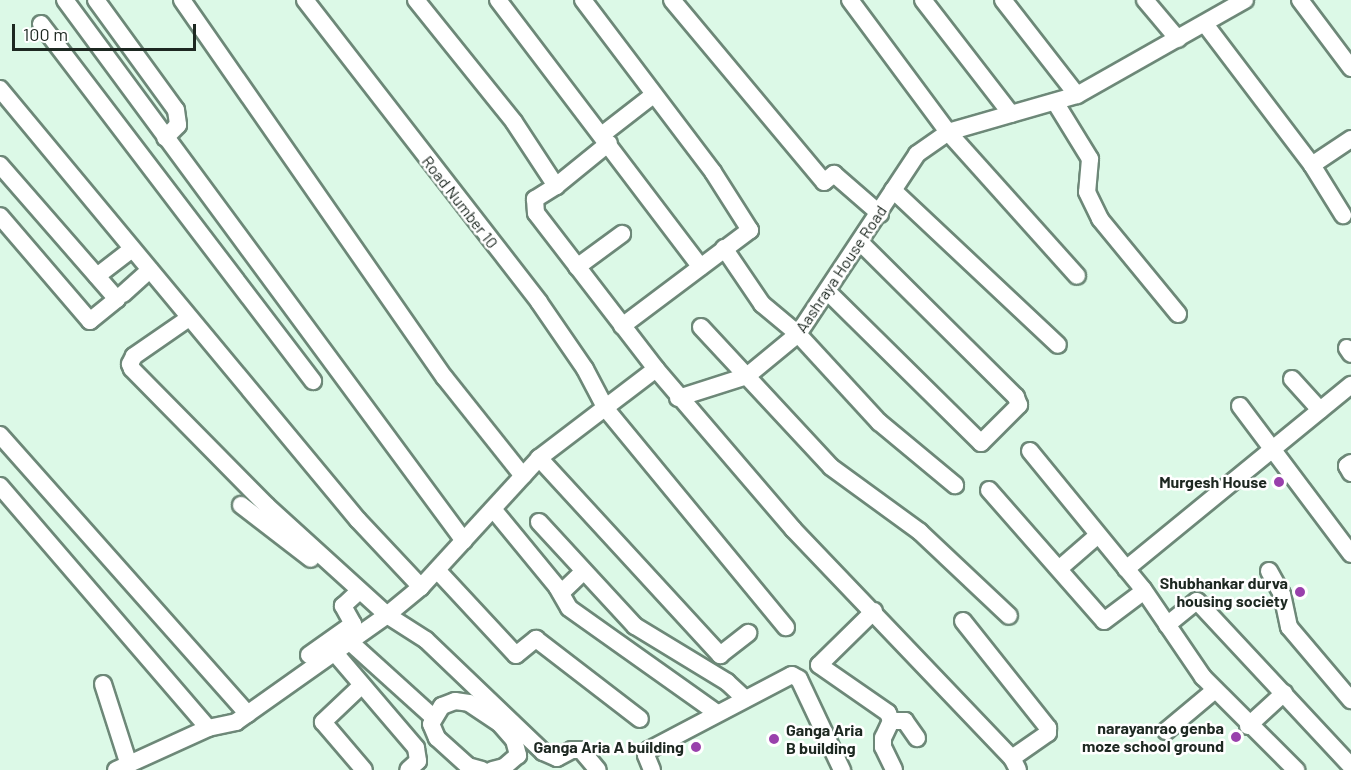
<!DOCTYPE html>
<html>
<head>
<meta charset="utf-8">
<style>
	body { margin:0 }
	#map { position:relative; width:1351px; height:770px; overflow:hidden; background:#dcf9e7; font-family:Barlow,sans-serif }
	div>[style] { position:absolute }
	[style*='--x'] { left:calc(var(--x)*1px); top:calc(var(--y)*1px); width:calc(var(--w)*1px); rotate:calc(var(--a)*1deg) }
	.roads { filter:drop-shadow(2px 0 #6d8878) drop-shadow(-2px 0 #6d8878) drop-shadow(0 2px #6d8878) drop-shadow(0 -2px #6d8878) }
	.minor>* { height:16px; margin:-8px; padding:0 8px; transform-origin:8px; border-radius:8px; background:#fff }
	.dots>* { width:16px; height:16px; translate:-50% -50%; box-sizing:border-box; border:3px solid #fff; border-radius:50% }
	span { translate:-50% -50%; white-space:nowrap; text-align:center; line-height:1.15; -webkit-text-stroke:5px #fff; paint-order:stroke }
	.street-label { font-size:16px; color:#1d2821 }
	.poi-label { font-size:16px; color:#1d2821; font-weight:700 }
	.right { translate:-100% -50%; text-align:right }
	.left { translate:0 -50%; text-align:left }
	.scale { position:absolute; left:12px; top:24px; width:184px; height:27px; box-sizing:border-box; border:3px solid #1d2821; border-top:0; padding-left:8px; font-size:18px; line-height:21px; white-space:nowrap; color:#1d2821; -webkit-text-stroke:4px #fff; paint-order:stroke }
</style>
</head>
<body>
<div id="map">
	<div class="roads">
		<div class="minor">
			<div style="--x:65;--y:0;--w:672;--a:53.59"></div>
			<div style="--x:96;--y:0;--w:136;--a:54"></div>
			<div style="--x:176;--y:110;--w:15;--a:82"></div>
			<div style="--x:178;--y:125;--w:18;--a:135"></div>
			<div style="--x:182;--y:0;--w:460;--a:55.2"></div>
			<div style="--x:445;--y:378;--w:125;--a:51.5"></div>
			<div style="--x:305;--y:0;--w:382;--a:52.2"></div>
			<div style="--x:539;--y:302;--w:81;--a:55.5"></div>
			<div style="--x:585;--y:369;--w:45;--a:62.3"></div>
			<div style="--x:606;--y:409;--w:283;--a:50.5"></div>
			<div style="--x:416;--y:0;--w:156;--a:51.2"></div>
			<div style="--x:514;--y:122;--w:77;--a:56.7"></div>
			<div style="--x:556;--y:186;--w:25;--a:148"></div>
			<div style="--x:535;--y:199;--w:14;--a:86"></div>
			<div style="--x:536;--y:213;--w:197;--a:52.4"></div>
			<div style="--x:656;--y:369;--w:211;--a:49.4"></div>
			<div style="--x:793;--y:529;--w:317;--a:46.3"></div>
			<div style="--x:1012;--y:758;--w:13;--a:63"></div>
			<div style="--x:498;--y:0;--w:335;--a:52.8"></div>
			<div style="--x:583;--y:0;--w:216;--a:52.9"></div>
			<div style="--x:713;--y:172;--w:69;--a:57.5"></div>
			<div style="--x:750;--y:230;--w:160;--a:143.1"></div>
			<div style="--x:672;--y:0;--w:237;--a:50.1"></div>
			<div style="--x:824;--y:182;--w:13;--a:-39"></div>
			<div style="--x:834;--y:174;--w:61;--a:41"></div>
			<div style="--x:850;--y:0;--w:164;--a:53.4"></div>
			<div style="--x:948;--y:132;--w:193;--a:48.1"></div>
			<div style="--x:923;--y:0;--w:144;--a:52.3"></div>
			<div style="--x:1003;--y:0;--w:120;--a:52.1"></div>
			<div style="--x:1145;--y:0;--w:51;--a:49.8"></div>
			<div style="--x:1300;--y:0;--w:85;--a:53.1"></div>
			<div style="--x:41;--y:24;--w:449;--a:52.7"></div>
			<div style="--x:1205;--y:24;--w:177;--a:52.8"></div>
			<div style="--x:1312;--y:165;--w:59;--a:58.2"></div>
			<div style="--x:0;--y:89;--w:560;--a:50.29"></div>
			<div style="--x:358;--y:520;--w:92;--a:46.8"></div>
			<div style="--x:1055;--y:102;--w:67;--a:58.4"></div>
			<div style="--x:1090;--y:159;--w:33;--a:95"></div>
			<div style="--x:1087;--y:192;--w:30;--a:64"></div>
			<div style="--x:1100;--y:219;--w:123;--a:50.6"></div>
			<div style="--x:603;--y:134;--w:62;--a:-37.8"></div>
			<div style="--x:0;--y:165;--w:178;--a:48.9"></div>
			<div style="--x:117;--y:299;--w:35;--a:141"></div>
			<div style="--x:90;--y:321;--w:138;--a:-130.6"></div>
			<div style="--x:1312;--y:165;--w:47;--a:-33.7"></div>
			<div style="--x:556;--y:186;--w:68;--a:-39.1"></div>
			<div style="--x:893;--y:190;--w:226;--a:43.2"></div>
			<div style="--x:724;--y:248;--w:68;--a:55.8"></div>
			<div style="--x:762;--y:304;--w:47;--a:39.8"></div>
			<div style="--x:798;--y:334;--w:120;--a:47.4"></div>
			<div style="--x:879;--y:422;--w:99;--a:39.7"></div>
			<div style="--x:577;--y:267;--w:56;--a:-36.3"></div>
			<div style="--x:97;--y:276;--w:44;--a:-37.6"></div>
			<div style="--x:828;--y:292;--w:215;--a:44.6"></div>
			<div style="--x:981;--y:443;--w:54;--a:-45"></div>
			<div style="--x:1019;--y:405;--w:9;--a:-111"></div>
			<div style="--x:1016;--y:397;--w:218;--a:-135.2"></div>
			<div style="--x:123;--y:294;--w:36;--a:-42"></div>
			<div style="--x:189;--y:318;--w:67;--a:145.4"></div>
			<div style="--x:134;--y:356;--w:9;--a:117"></div>
			<div style="--x:130;--y:364;--w:5;--a:68"></div>
			<div style="--x:132;--y:369;--w:192;--a:45.4"></div>
			<div style="--x:267;--y:506;--w:162;--a:42.2"></div>
			<div style="--x:387;--y:615;--w:46;--a:32.7"></div>
			<div style="--x:426;--y:640;--w:162;--a:43.7"></div>
			<div style="--x:543;--y:752;--w:15;--a:23"></div>
			<div style="--x:557;--y:758;--w:17;--a:-28"></div>
			<div style="--x:572;--y:750;--w:9;--a:0"></div>
			<div style="--x:581;--y:750;--w:26;--a:50"></div>
			<div style="--x:701;--y:327;--w:191;--a:47.1"></div>
			<div style="--x:831;--y:467;--w:110;--a:36.1"></div>
			<div style="--x:920;--y:532;--w:122;--a:43.3"></div>
			<div style="--x:1347;--y:348;--w:7;--a:56"></div>
			<div style="--x:1292;--y:379;--w:42;--a:47.9"></div>
			<div style="--x:678;--y:398;--w:72;--a:-17.7"></div>
			<div style="--x:747;--y:376;--w:66;--a:-39.5"></div>
			<div style="--x:798;--y:334;--w:216;--a:-56.5"></div>
			<div style="--x:917;--y:154;--w:38;--a:-35"></div>
			<div style="--x:948;--y:132;--w:134;--a:-16"></div>
			<div style="--x:1077;--y:95;--w:193;--a:-29.5"></div>
			<div style="--x:1240;--y:406;--w:185;--a:53.1"></div>
			<div style="--x:0;--y:435;--w:373;--a:48.4"></div>
			<div style="--x:1030;--y:451;--w:178;--a:50.7"></div>
			<div style="--x:1143;--y:589;--w:107;--a:55.7"></div>
			<div style="--x:1203;--y:677;--w:132;--a:45"></div>
			<div style="--x:539;--y:458;--w:268;--a:47.4"></div>
			<div style="--x:720;--y:655;--w:36;--a:-38"></div>
			<div style="--x:1351;--y:463;--w:5;--a:143"></div>
			<div style="--x:1347;--y:466;--w:8;--a:60"></div>
			<div style="--x:0;--y:486;--w:319;--a:49.3"></div>
			<div style="--x:989;--y:490;--w:174;--a:48.7"></div>
			<div style="--x:1104;--y:621;--w:50;--a:-36.9"></div>
			<div style="--x:241;--y:505;--w:88;--a:37.6"></div>
			<div style="--x:493;--y:509;--w:101;--a:50.6"></div>
			<div style="--x:557;--y:587;--w:24;--a:60"></div>
			<div style="--x:569;--y:608;--w:181;--a:35.4"></div>
			<div style="--x:539;--y:522;--w:142;--a:47.3"></div>
			<div style="--x:635;--y:626;--w:108;--a:31.3"></div>
			<div style="--x:727;--y:682;--w:23;--a:43"></div>
			<div style="--x:1060;--y:568;--w:50;--a:-41"></div>
			<div style="--x:1126;--y:569;--w:291;--a:-39.3"></div>
			<div style="--x:437;--y:570;--w:116;--a:47.1"></div>
			<div style="--x:516;--y:655;--w:26;--a:-39"></div>
			<div style="--x:536;--y:639;--w:131;--a:37.6"></div>
			<div style="--x:1269;--y:571;--w:26;--a:61"></div>
			<div style="--x:1282;--y:594;--w:34;--a:78"></div>
			<div style="--x:1289;--y:627;--w:96;--a:49.7"></div>
			<div style="--x:561;--y:593;--w:30;--a:-44"></div>
			<div style="--x:874;--y:611;--w:77;--a:135.5"></div>
			<div style="--x:819;--y:665;--w:84;--a:34.8"></div>
			<div style="--x:888;--y:713;--w:9;--a:69"></div>
			<div style="--x:891;--y:721;--w:19;--a:115"></div>
			<div style="--x:883;--y:738;--w:9;--a:90"></div>
			<div style="--x:883;--y:747;--w:25;--a:64"></div>
			<div style="--x:963;--y:621;--w:137;--a:51.5"></div>
			<div style="--x:1048;--y:728;--w:5;--a:90"></div>
			<div style="--x:1048;--y:733;--w:44;--a:145.2"></div>
			<div style="--x:1167;--y:625;--w:38;--a:-39"></div>
			<div style="--x:1197;--y:601;--w:226;--a:47"></div>
			<div style="--x:350;--y:642;--w:112;--a:42.1"></div>
			<div style="--x:335;--y:653;--w:125;--a:49.5"></div>
			<div style="--x:416;--y:748;--w:13;--a:81"></div>
			<div style="--x:418;--y:761;--w:13;--a:138"></div>
			<div style="--x:309;--y:655;--w:54;--a:-35.2"></div>
			<div style="--x:353;--y:624;--w:21;--a:-119"></div>
			<div style="--x:343;--y:606;--w:16;--a:-43"></div>
			<div style="--x:103;--y:684;--w:85;--a:72.2"></div>
			<div style="--x:362;--y:685;--w:54;--a:136.5"></div>
			<div style="--x:323;--y:722;--w:63;--a:49.5"></div>
			<div style="--x:891;--y:721;--w:14;--a:0"></div>
			<div style="--x:905;--y:721;--w:21;--a:55"></div>
			<div style="--x:1248;--y:726;--w:49;--a:-42.5"></div>
			<div style="--x:1166;--y:731;--w:64;--a:-39.9"></div>
			<div style="--x:116;--y:770;--w:101;--a:-24.5"></div>
			<div style="--x:208;--y:728;--w:29;--a:-12"></div>
			<div style="--x:236;--y:722;--w:185;--a:-35.3"></div>
			<div style="--x:387;--y:615;--w:44;--a:-39.5"></div>
			<div style="--x:421;--y:587;--w:175;--a:-47.5"></div>
			<div style="--x:539;--y:458;--w:147;--a:-37.3"></div>
			<div style="--x:482;--y:770;--w:15;--a:-164"></div>
			<div style="--x:468;--y:766;--w:42;--a:-137.9"></div>
			<div style="--x:437;--y:738;--w:15;--a:-113"></div>
			<div style="--x:431;--y:724;--w:21;--a:-59"></div>
			<div style="--x:442;--y:706;--w:14;--a:-21"></div>
			<div style="--x:455;--y:701;--w:14;--a:8"></div>
			<div style="--x:469;--y:703;--w:37;--a:34"></div>
			<div style="--x:500;--y:724;--w:21;--a:49"></div>
			<div style="--x:514;--y:740;--w:16;--a:75"></div>
			<div style="--x:518;--y:755;--w:18;--a:139"></div>
			<div style="--x:504;--y:767;--w:12;--a:166"></div>
			<div style="--x:652;--y:770;--w:16;--a:-112"></div>
			<div style="--x:646;--y:755;--w:6;--a:-59"></div>
			<div style="--x:649;--y:750;--w:161;--a:-27.7"></div>
			<div style="--x:792;--y:675;--w:8;--a:30"></div>
			<div style="--x:799;--y:679;--w:101;--a:64.7"></div>
		</div>
	</div>
	<div class="dots">
		<div style="left:1279px;top:482px;background:#9940ac"></div>
		<div style="left:1300px;top:592px;background:#9940ac"></div>
		<div style="left:1236px;top:737px;background:#9940ac"></div>
		<div style="left:774px;top:739px;background:#9940ac"></div>
		<div style="left:696px;top:747px;background:#9940ac"></div>
	</div>
	<div class="street-label">
		<span style="left:460px;top:202px;rotate:52deg">Road Number 10</span>
		<span style="left:841px;top:269px;rotate:-56deg">Aashraya House Road</span>
	</div>
	<div class="poi-label">
		<span class="right" style="left:1267px;top:482px">Murgesh House</span>
		<span class="right" style="left:1288px;top:592px">Shubhankar durva<br>housing society</span>
		<span class="right" style="left:1224px;top:737px">narayanrao genba<br>moze school ground</span>
		<span class="left" style="left:786px;top:739px">Ganga Aria<br>B building</span>
		<span class="right" style="left:684px;top:747px">Ganga Aria A building</span>
	</div>
	<div class="scale">100 m</div>
</div>
</body>
</html>
